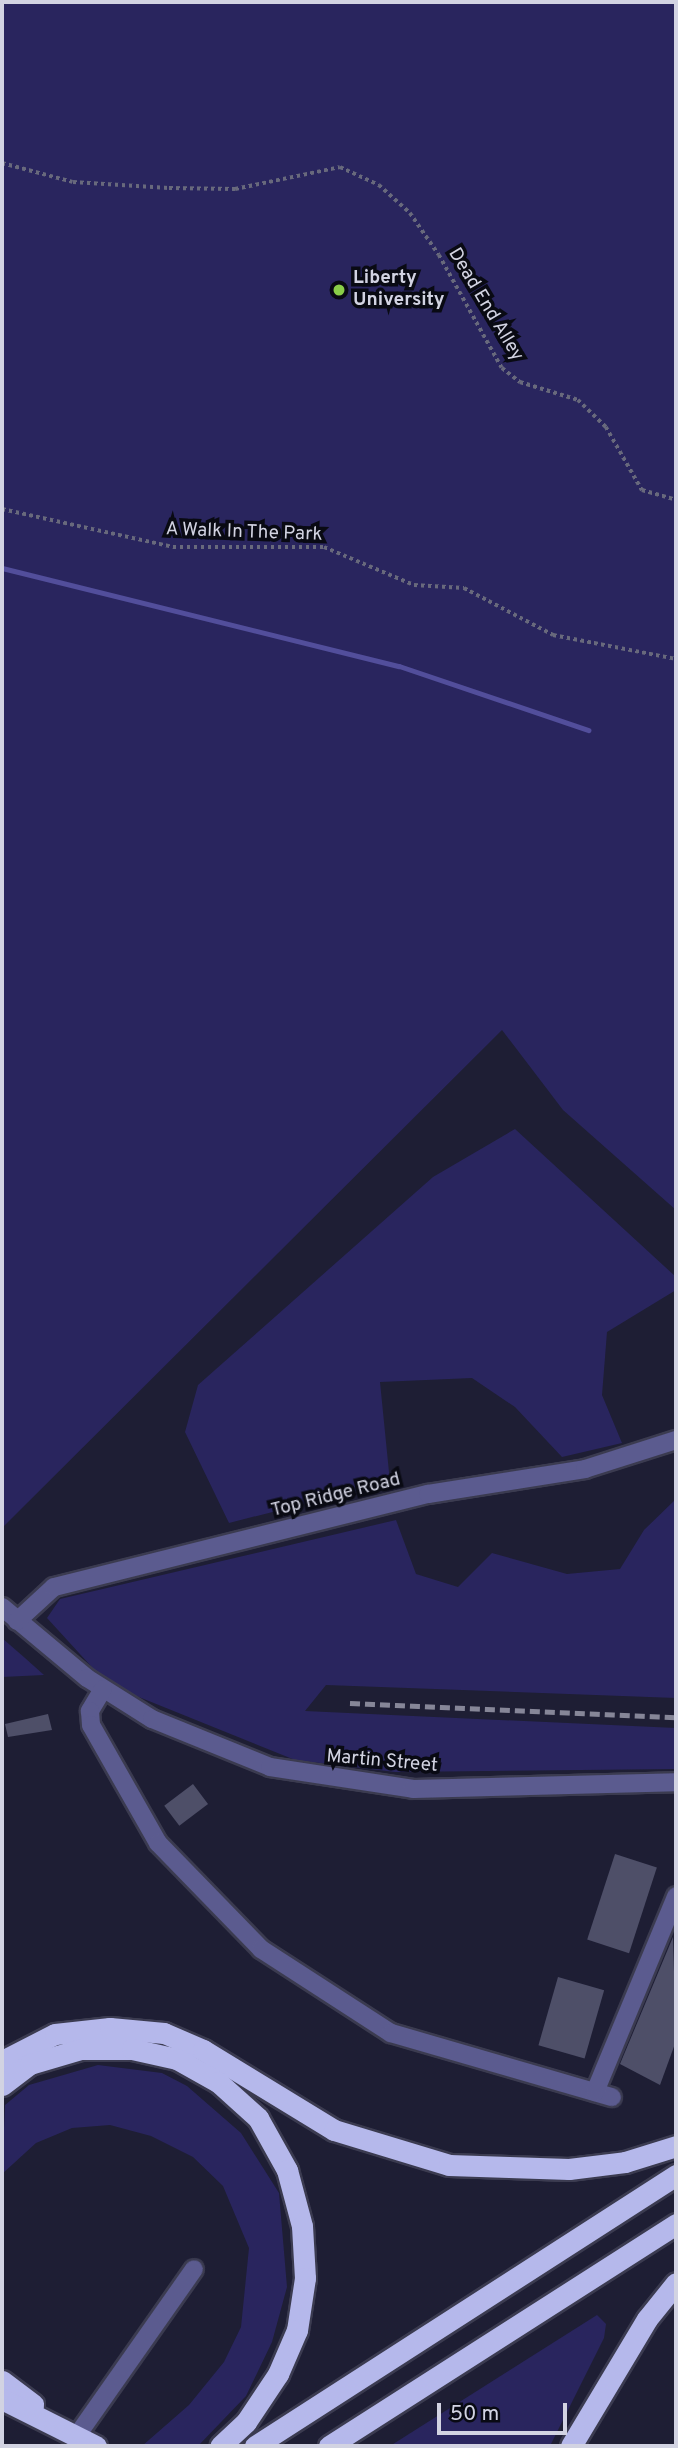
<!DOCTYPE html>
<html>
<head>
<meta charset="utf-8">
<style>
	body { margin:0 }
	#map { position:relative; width:678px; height:2448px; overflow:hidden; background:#1e1e34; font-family:Overpass,sans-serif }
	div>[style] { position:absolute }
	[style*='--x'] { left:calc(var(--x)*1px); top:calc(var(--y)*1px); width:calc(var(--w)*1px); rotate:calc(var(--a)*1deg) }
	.green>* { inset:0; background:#29255e }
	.stream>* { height:5px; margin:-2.5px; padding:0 2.5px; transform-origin:2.5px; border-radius:2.5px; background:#524e9b }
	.building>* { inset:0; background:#4e4f68; transform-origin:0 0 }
	.path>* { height:3.5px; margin-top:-1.75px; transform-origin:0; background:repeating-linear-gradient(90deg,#68697c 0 3.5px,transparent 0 7px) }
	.roads { filter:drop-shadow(2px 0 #3b3b50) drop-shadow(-2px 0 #3b3b50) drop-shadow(0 2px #3b3b50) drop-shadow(0 -2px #3b3b50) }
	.minor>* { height:18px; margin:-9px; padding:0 9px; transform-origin:9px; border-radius:9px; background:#5b5b8f }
	.highway>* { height:21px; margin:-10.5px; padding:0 10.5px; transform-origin:10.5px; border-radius:10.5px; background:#b5b8eb }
	.rail>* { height:5px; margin-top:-2.5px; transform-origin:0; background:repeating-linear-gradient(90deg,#868698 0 10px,transparent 0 15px) }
	.dots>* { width:19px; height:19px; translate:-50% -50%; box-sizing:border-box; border:4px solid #090a13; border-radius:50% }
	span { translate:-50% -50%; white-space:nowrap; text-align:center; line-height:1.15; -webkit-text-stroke:7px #090a13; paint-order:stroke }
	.poi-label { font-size:19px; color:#d2d3e2; font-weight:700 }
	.left { translate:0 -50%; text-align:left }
	.street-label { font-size:19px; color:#d2d3e2 }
	.frame { position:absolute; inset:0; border:4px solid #d2d3e2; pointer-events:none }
	.scale { position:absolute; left:437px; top:2403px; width:130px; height:32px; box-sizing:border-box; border:4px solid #d2d3e2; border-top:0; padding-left:9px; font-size:21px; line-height:24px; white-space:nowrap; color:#d2d3e2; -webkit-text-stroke:5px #090a13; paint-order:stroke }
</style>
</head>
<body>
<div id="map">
	<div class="green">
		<div style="clip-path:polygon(2px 2px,676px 2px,676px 1210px,563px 1110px,502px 1030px,2px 1528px)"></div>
		<div style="clip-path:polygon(515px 1129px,676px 1277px,676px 1290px,607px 1332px,602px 1395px,622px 1443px,562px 1457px,515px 1407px,472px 1378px,380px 1382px,390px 1482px,229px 1523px,185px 1432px,198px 1385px,433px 1177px)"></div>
		<div style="clip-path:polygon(676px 1499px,676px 1698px,326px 1685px,305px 1711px,676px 1728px,676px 1769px,395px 1772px,295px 1760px,129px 1693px,100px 1676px,47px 1618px,60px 1599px,396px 1520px,416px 1574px,458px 1587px,492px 1553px,567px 1574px,620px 1569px,644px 1530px)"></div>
		<div style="clip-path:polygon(2px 1638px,25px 1658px,44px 1675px,2px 1677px)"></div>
		<div style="clip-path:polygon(98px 2065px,162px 2073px,187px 2086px,241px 2133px,279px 2193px,287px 2287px,272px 2342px,246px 2396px,198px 2446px,142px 2446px,189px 2405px,224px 2362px,241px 2327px,249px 2248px,223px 2186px,193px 2157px,151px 2136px,110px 2125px,72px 2128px,36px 2143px,2px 2174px,5px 2105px,29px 2085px)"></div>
		<div style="clip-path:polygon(597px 2315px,606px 2324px,604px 2338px,550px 2446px,390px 2446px)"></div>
	</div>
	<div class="stream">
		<div style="--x:2;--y:568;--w:409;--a:13.9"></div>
		<div style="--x:399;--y:666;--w:200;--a:18.7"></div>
	</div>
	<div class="building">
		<div style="clip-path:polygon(48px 1714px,52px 1730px,8px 1737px,5px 1724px)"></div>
		<div style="left:193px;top:1784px;width:25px;height:36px;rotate:53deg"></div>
		<div style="left:615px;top:1854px;width:44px;height:90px;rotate:18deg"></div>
		<div style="clip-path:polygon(673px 1937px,676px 2041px,660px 2085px,620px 2064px)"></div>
		<div style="left:558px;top:1977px;width:48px;height:71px;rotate:16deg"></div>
	</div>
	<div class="path">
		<div style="--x:2;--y:163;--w:73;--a:15"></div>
		<div style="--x:73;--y:182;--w:96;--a:3.6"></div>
		<div style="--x:169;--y:188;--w:66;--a:0.9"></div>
		<div style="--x:235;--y:189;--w:107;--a:-11.8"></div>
		<div style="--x:340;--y:167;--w:43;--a:24.8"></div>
		<div style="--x:379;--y:185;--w:42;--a:42.1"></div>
		<div style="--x:410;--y:213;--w:51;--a:55.4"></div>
		<div style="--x:439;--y:255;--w:129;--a:60.9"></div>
		<div style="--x:502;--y:368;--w:23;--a:38"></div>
		<div style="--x:520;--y:382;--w:61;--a:17.2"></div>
		<div style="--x:578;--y:400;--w:39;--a:44"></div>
		<div style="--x:606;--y:427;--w:73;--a:60.3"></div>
		<div style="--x:642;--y:490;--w:35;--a:16"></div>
		<div style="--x:2;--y:509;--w:175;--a:12.5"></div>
		<div style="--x:173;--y:547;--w:151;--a:0"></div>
		<div style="--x:324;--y:547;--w:98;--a:22.9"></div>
		<div style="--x:414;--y:585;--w:50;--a:3.4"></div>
		<div style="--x:464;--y:588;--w:101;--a:27.8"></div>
		<div style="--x:553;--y:635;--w:125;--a:11"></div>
	</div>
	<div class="roads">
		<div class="minor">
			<div style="--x:2;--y:1607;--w:111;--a:39.9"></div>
			<div style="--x:87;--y:1678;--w:77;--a:32.2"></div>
			<div style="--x:152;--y:1719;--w:127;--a:22.1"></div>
			<div style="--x:270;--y:1767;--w:145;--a:8.7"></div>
			<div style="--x:413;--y:1789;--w:263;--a:-1.5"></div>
			<div style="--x:17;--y:1621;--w:50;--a:-42.6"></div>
			<div style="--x:54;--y:1587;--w:385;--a:-14"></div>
			<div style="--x:428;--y:1494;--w:159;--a:-9"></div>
			<div style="--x:585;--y:1469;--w:96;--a:-17.7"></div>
			<div style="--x:103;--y:1689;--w:26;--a:121"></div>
			<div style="--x:90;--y:1711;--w:14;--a:86"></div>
			<div style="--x:91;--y:1725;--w:136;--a:60.4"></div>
			<div style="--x:158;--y:1843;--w:148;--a:45.8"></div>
			<div style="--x:261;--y:1949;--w:155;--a:32.9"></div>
			<div style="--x:391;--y:2033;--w:230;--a:16.2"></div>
			<div style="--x:595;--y:2092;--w:212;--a:-67.5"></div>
			<div style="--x:76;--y:2437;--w:205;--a:-54.9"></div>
		</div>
		<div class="highway">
			<div style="--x:2;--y:2061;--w:59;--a:-27"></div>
			<div style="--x:55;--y:2034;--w:55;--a:-6.2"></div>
			<div style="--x:110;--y:2028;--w:54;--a:5.3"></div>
			<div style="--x:164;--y:2033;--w:43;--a:23.6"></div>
			<div style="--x:203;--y:2050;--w:153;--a:31.4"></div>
			<div style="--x:334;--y:2130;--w:120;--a:16.9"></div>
			<div style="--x:449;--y:2165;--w:120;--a:1.9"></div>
			<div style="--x:569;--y:2169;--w:56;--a:-7.1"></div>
			<div style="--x:625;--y:2162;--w:53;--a:-17.4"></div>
			<div style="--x:2;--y:2085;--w:35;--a:-37"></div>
			<div style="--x:30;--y:2064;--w:53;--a:-16.4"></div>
			<div style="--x:81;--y:2049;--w:51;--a:0"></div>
			<div style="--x:132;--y:2049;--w:46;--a:12.5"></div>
			<div style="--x:177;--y:2059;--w:47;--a:29.3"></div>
			<div style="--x:218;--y:2082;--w:54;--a:42"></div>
			<div style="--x:258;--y:2118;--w:60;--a:60.9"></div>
			<div style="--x:287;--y:2170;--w:58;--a:75"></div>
			<div style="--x:302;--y:2226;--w:52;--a:86.7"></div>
			<div style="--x:305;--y:2278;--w:53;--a:98.7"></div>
			<div style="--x:297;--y:2330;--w:48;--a:113.4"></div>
			<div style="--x:278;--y:2374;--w:58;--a:123.7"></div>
			<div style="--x:246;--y:2422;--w:35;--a:137"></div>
			<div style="--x:2;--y:2381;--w:39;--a:37"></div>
			<div style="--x:2;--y:2399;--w:105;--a:26.6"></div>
			<div style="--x:255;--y:2446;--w:501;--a:-32.77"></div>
			<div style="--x:329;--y:2446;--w:412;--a:-32.6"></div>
			<div style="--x:571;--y:2446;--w:148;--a:-59.1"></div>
			<div style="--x:647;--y:2319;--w:46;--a:-51.1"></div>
		</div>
	</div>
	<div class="rail">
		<div style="--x:350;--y:1703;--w:326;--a:2.5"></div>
	</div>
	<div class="dots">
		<div style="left:339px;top:290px;background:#89ce48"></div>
	</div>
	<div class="poi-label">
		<span class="left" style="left:353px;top:290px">Liberty<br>University</span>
	</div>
	<div class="street-label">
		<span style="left:485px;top:305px;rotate:59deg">Dead End Alley</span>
		<span style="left:244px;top:533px;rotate:2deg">A Walk In The Park</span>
		<span style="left:336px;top:1496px;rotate:-14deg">Top Ridge Road</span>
		<span style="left:382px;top:1762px;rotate:5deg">Martin Street</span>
	</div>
	<div class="frame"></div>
	<div class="scale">50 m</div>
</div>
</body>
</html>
